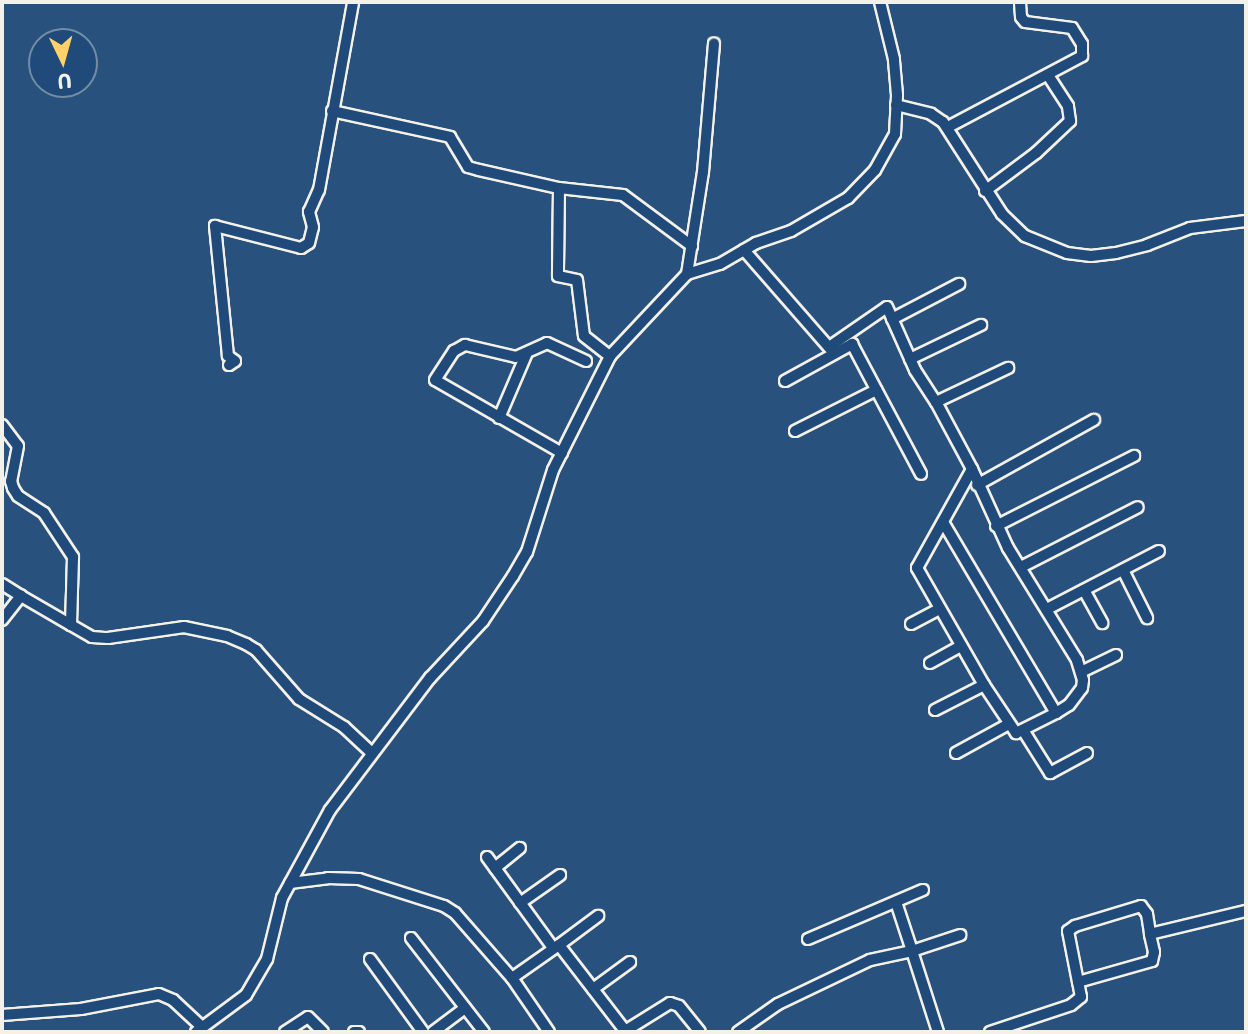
<!DOCTYPE html>
<html>
<head>
<meta charset="utf-8">
<style>
	body { margin:0 }
	#map { position:relative; width:1248px; height:1034px; overflow:hidden; background:#28517e; font-family:"Playpen Sans",sans-serif }
	div>[style] { position:absolute }
	[style*='--x'] { left:calc(var(--x)*1px); top:calc(var(--y)*1px); width:calc(var(--w)*1px); rotate:calc(var(--a)*1deg) }
	.roads { filter:drop-shadow(2px 0 #f4f1e8) drop-shadow(-2px 0 #f4f1e8) drop-shadow(0 2px #f4f1e8) drop-shadow(0 -2px #f4f1e8) }
	.street>* { height:10px; margin:-5px; padding:0 5px; transform-origin:5px; border-radius:5px; background:#1f4a7a }
	span { translate:-50% -50%; white-space:nowrap; text-align:center; line-height:1.15; -webkit-text-stroke:5px #1f4a7a; paint-order:stroke }
	.frame { position:absolute; inset:0; border:4px solid #f4f1e8; pointer-events:none }
	.north { position:absolute; left:28px; top:28px; width:70px; height:70px; box-sizing:border-box; background:#1f4a7a; border:2px solid #748da6; border-radius:50%; rotate:175deg; font-size:19px; font-weight:700; line-height:28px; text-align:center; color:#f4f1e8 }
	.north::after { content:''; display:block; margin:auto; width:24px; height:32px; background:#ffd166; clip-path:polygon(50% 0,100% 100%,50% 72%,0 100%) }
</style>
</head>
<body>
<div id="map">
	<div class="roads">
		<div class="street">
			<div style="--x:896;--y:105;--w:36;--a:14"></div>
			<div style="--x:931;--y:114;--w:14;--a:34"></div>
			<div style="--x:943;--y:122;--w:109;--a:57.3"></div>
			<div style="--x:1002;--y:214;--w:32;--a:44"></div>
			<div style="--x:1025;--y:236;--w:45;--a:22"></div>
			<div style="--x:1067;--y:253;--w:24;--a:7"></div>
			<div style="--x:1091;--y:256;--w:25;--a:-7"></div>
			<div style="--x:1116;--y:253;--w:32;--a:-14"></div>
			<div style="--x:1147;--y:245;--w:46;--a:-21.6"></div>
			<div style="--x:1190;--y:228;--w:56;--a:-7.1"></div>
			<div style="--x:332;--y:111;--w:121;--a:12.4"></div>
			<div style="--x:450;--y:137;--w:35;--a:59"></div>
			<div style="--x:468;--y:167;--w:11;--a:15"></div>
			<div style="--x:479;--y:170;--w:82;--a:12.7"></div>
			<div style="--x:559;--y:188;--w:64;--a:6.2"></div>
			<div style="--x:623;--y:195;--w:86;--a:36.5"></div>
			<div style="--x:948;--y:127;--w:152;--a:-27.9"></div>
			<div style="--x:1082;--y:56;--w:12;--a:-90"></div>
			<div style="--x:1082;--y:44;--w:19;--a:-122"></div>
			<div style="--x:1072;--y:28;--w:47;--a:-172.7"></div>
			<div style="--x:1025;--y:22;--w:6;--a:-129"></div>
			<div style="--x:1021;--y:17;--w:15;--a:-94"></div>
			<div style="--x:559;--y:188;--w:88;--a:90.7"></div>
			<div style="--x:558;--y:276;--w:19;--a:12"></div>
			<div style="--x:577;--y:280;--w:56;--a:82.9"></div>
			<div style="--x:584;--y:336;--w:33;--a:38"></div>
			<div style="--x:985;--y:191;--w:64;--a:-36.7"></div>
			<div style="--x:1036;--y:153;--w:47;--a:-43.3"></div>
			<div style="--x:1070;--y:121;--w:15;--a:-98"></div>
			<div style="--x:1068;--y:106;--w:37;--a:-123"></div>
			<div style="--x:744;--y:250;--w:134;--a:48.9"></div>
			<div style="--x:687;--y:274;--w:103;--a:-81.1"></div>
			<div style="--x:703;--y:172;--w:129;--a:-85.1"></div>
			<div style="--x:892;--y:319;--w:76;--a:-27.6"></div>
			<div style="--x:829;--y:347;--w:70;--a:-34.6"></div>
			<div style="--x:887;--y:307;--w:69;--a:66"></div>
			<div style="--x:915;--y:370;--w:38;--a:57"></div>
			<div style="--x:910;--y:359;--w:79;--a:-25.6"></div>
			<div style="--x:229;--y:365;--w:7;--a:-34"></div>
			<div style="--x:235;--y:361;--w:9;--a:-144"></div>
			<div style="--x:228;--y:356;--w:131;--a:-95.7"></div>
			<div style="--x:215;--y:226;--w:89;--a:14.3"></div>
			<div style="--x:301;--y:248;--w:9;--a:-32"></div>
			<div style="--x:309;--y:243;--w:16;--a:-76"></div>
			<div style="--x:313;--y:227;--w:16;--a:-105"></div>
			<div style="--x:309;--y:212;--w:24;--a:-66"></div>
			<div style="--x:319;--y:190;--w:191;--a:-79.7"></div>
			<div style="--x:785;--y:381;--w:77;--a:-28.9"></div>
			<div style="--x:852;--y:344;--w:147;--a:62"></div>
			<div style="--x:499;--y:418;--w:69;--a:-66.8"></div>
			<div style="--x:2;--y:425;--w:26;--a:53"></div>
			<div style="--x:18;--y:446;--w:36;--a:101"></div>
			<div style="--x:11;--y:481;--w:7;--a:74"></div>
			<div style="--x:13;--y:488;--w:9;--a:58"></div>
			<div style="--x:18;--y:496;--w:31;--a:33"></div>
			<div style="--x:44;--y:513;--w:53;--a:56.6"></div>
			<div style="--x:73;--y:557;--w:68;--a:91.7"></div>
			<div style="--x:71;--y:625;--w:24;--a:30"></div>
			<div style="--x:92;--y:637;--w:16;--a:4"></div>
			<div style="--x:108;--y:638;--w:77;--a:-8.2"></div>
			<div style="--x:184;--y:627;--w:44;--a:11.8"></div>
			<div style="--x:227;--y:636;--w:21;--a:23"></div>
			<div style="--x:246;--y:644;--w:12;--a:31"></div>
			<div style="--x:256;--y:650;--w:65;--a:48.7"></div>
			<div style="--x:299;--y:699;--w:53;--a:31.9"></div>
			<div style="--x:344;--y:727;--w:37;--a:43"></div>
			<div style="--x:795;--y:431;--w:91;--a:-26.8"></div>
			<div style="--x:562;--y:453;--w:146;--a:-150.1"></div>
			<div style="--x:435;--y:380;--w:35;--a:-57"></div>
			<div style="--x:454;--y:351;--w:13;--a:-29"></div>
			<div style="--x:465;--y:345;--w:52;--a:13.2"></div>
			<div style="--x:516;--y:357;--w:34;--a:-24"></div>
			<div style="--x:547;--y:343;--w:43;--a:24.8"></div>
			<div style="--x:977;--y:485;--w:134;--a:-29.1"></div>
			<div style="--x:943;--y:522;--w:222;--a:59.4"></div>
			<div style="--x:1056;--y:713;--w:15;--a:-32"></div>
			<div style="--x:1069;--y:705;--w:21;--a:-53"></div>
			<div style="--x:1082;--y:688;--w:8;--a:-83"></div>
			<div style="--x:1083;--y:680;--w:21;--a:-107"></div>
			<div style="--x:1077;--y:660;--w:132;--a:-121.6"></div>
			<div style="--x:1008;--y:548;--w:87;--a:-114.5"></div>
			<div style="--x:996;--y:526;--w:155;--a:-26.9"></div>
			<div style="--x:1021;--y:567;--w:131;--a:-27.1"></div>
			<div style="--x:1123;--y:570;--w:54;--a:63.4"></div>
			<div style="--x:2;--y:584;--w:22;--a:32"></div>
			<div style="--x:1084;--y:590;--w:38;--a:61"></div>
			<div style="--x:1047;--y:609;--w:126;--a:-27.4"></div>
			<div style="--x:2;--y:620;--w:31;--a:-52"></div>
			<div style="--x:21;--y:596;--w:58;--a:30.1"></div>
			<div style="--x:911;--y:624;--w:32;--a:-28"></div>
			<div style="--x:930;--y:663;--w:35;--a:-29"></div>
			<div style="--x:1081;--y:672;--w:39;--a:-26"></div>
			<div style="--x:984;--y:685;--w:135;--a:-119.8"></div>
			<div style="--x:917;--y:568;--w:113;--a:-60.9"></div>
			<div style="--x:972;--y:469;--w:76;--a:-118.2"></div>
			<div style="--x:936;--y:402;--w:80;--a:-25.3"></div>
			<div style="--x:935;--y:710;--w:55;--a:-27"></div>
			<div style="--x:984;--y:685;--w:58;--a:56.3"></div>
			<div style="--x:1016;--y:733;--w:45;--a:-26.6"></div>
			<div style="--x:1023;--y:730;--w:51;--a:57.9"></div>
			<div style="--x:1050;--y:773;--w:42;--a:-28.4"></div>
			<div style="--x:956;--y:753;--w:60;--a:-28.7"></div>
			<div style="--x:487;--y:857;--w:112;--a:54"></div>
			<div style="--x:495;--y:868;--w:32;--a:-39"></div>
			<div style="--x:290;--y:883;--w:38;--a:-7"></div>
			<div style="--x:328;--y:878;--w:31;--a:2"></div>
			<div style="--x:359;--y:879;--w:89;--a:17.6"></div>
			<div style="--x:444;--y:906;--w:13;--a:32"></div>
			<div style="--x:455;--y:913;--w:86;--a:48.8"></div>
			<div style="--x:896;--y:902;--w:52;--a:71.9"></div>
			<div style="--x:912;--y:951;--w:51;--a:-18.4"></div>
			<div style="--x:520;--y:903;--w:49;--a:-35"></div>
			<div style="--x:411;--y:938;--w:119;--a:52.2"></div>
			<div style="--x:808;--y:939;--w:125;--a:-23.1"></div>
			<div style="--x:559;--y:945;--w:49;--a:-36.6"></div>
			<div style="--x:370;--y:959;--w:90;--a:54"></div>
			<div style="--x:1078;--y:982;--w:52;--a:-101.1"></div>
			<div style="--x:1068;--y:931;--w:9;--a:-36"></div>
			<div style="--x:1075;--y:926;--w:69;--a:-16.9"></div>
			<div style="--x:1141;--y:906;--w:10;--a:53"></div>
			<div style="--x:1147;--y:914;--w:20;--a:81"></div>
			<div style="--x:593;--y:989;--w:46;--a:-36.1"></div>
			<div style="--x:2;--y:1015;--w:79;--a:-4.3"></div>
			<div style="--x:81;--y:1009;--w:79;--a:-10.9"></div>
			<div style="--x:159;--y:994;--w:15;--a:23"></div>
			<div style="--x:173;--y:1000;--w:40;--a:43"></div>
			<div style="--x:625;--y:1031;--w:53;--a:-31.9"></div>
			<div style="--x:670;--y:1003;--w:9;--a:18"></div>
			<div style="--x:679;--y:1006;--w:33;--a:51"></div>
			<div style="--x:196;--y:1032;--w:62;--a:-36.5"></div>
			<div style="--x:246;--y:995;--w:42;--a:-59.7"></div>
			<div style="--x:267;--y:959;--w:63;--a:-76.2"></div>
			<div style="--x:282;--y:898;--w:100;--a:-61.4"></div>
			<div style="--x:330;--y:810;--w:166;--a:-52.9"></div>
			<div style="--x:430;--y:678;--w:78;--a:-47.1"></div>
			<div style="--x:483;--y:621;--w:54;--a:-56.3"></div>
			<div style="--x:513;--y:576;--w:28;--a:-60"></div>
			<div style="--x:527;--y:552;--w:86;--a:-72.4"></div>
			<div style="--x:553;--y:470;--w:127;--a:-63.4"></div>
			<div style="--x:610;--y:356;--w:112;--a:-46.8"></div>
			<div style="--x:687;--y:274;--w:34;--a:-17"></div>
			<div style="--x:720;--y:264;--w:42;--a:-30.3"></div>
			<div style="--x:756;--y:243;--w:37;--a:-19"></div>
			<div style="--x:791;--y:231;--w:66;--a:-30.1"></div>
			<div style="--x:848;--y:198;--w:39;--a:-46"></div>
			<div style="--x:875;--y:170;--w:41;--a:-60.9"></div>
			<div style="--x:895;--y:134;--w:39;--a:-87"></div>
			<div style="--x:897;--y:95;--w:36;--a:-95"></div>
			<div style="--x:894;--y:59;--w:59;--a:-103.8"></div>
			<div style="--x:285;--y:1032;--w:27;--a:-33"></div>
			<div style="--x:308;--y:1017;--w:21;--a:45"></div>
			<div style="--x:354;--y:1032;--w:5;--a:0"></div>
			<div style="--x:433;--y:1032;--w:40;--a:-37"></div>
			<div style="--x:549;--y:1032;--w:65;--a:-124.4"></div>
			<div style="--x:512;--y:978;--w:57;--a:-35.1"></div>
			<div style="--x:559;--y:945;--w:110;--a:52.4"></div>
			<div style="--x:738;--y:1032;--w:49;--a:-35"></div>
			<div style="--x:778;--y:1004;--w:102;--a:-25.6"></div>
			<div style="--x:870;--y:960;--w:43;--a:-12.1"></div>
			<div style="--x:912;--y:951;--w:85;--a:72.2"></div>
			<div style="--x:990;--y:1032;--w:85;--a:-18.4"></div>
			<div style="--x:1071;--y:1005;--w:13;--a:-39"></div>
			<div style="--x:1081;--y:997;--w:15;--a:-101"></div>
			<div style="--x:1078;--y:982;--w:77;--a:-15.8"></div>
			<div style="--x:1152;--y:961;--w:9;--a:-77"></div>
			<div style="--x:1154;--y:952;--w:18;--a:-103"></div>
			<div style="--x:1150;--y:934;--w:99;--a:-13.5"></div>
		</div>
	</div>
	<div class="frame"></div>
	<div class="north">U</div>
</div>
</body>
</html>
